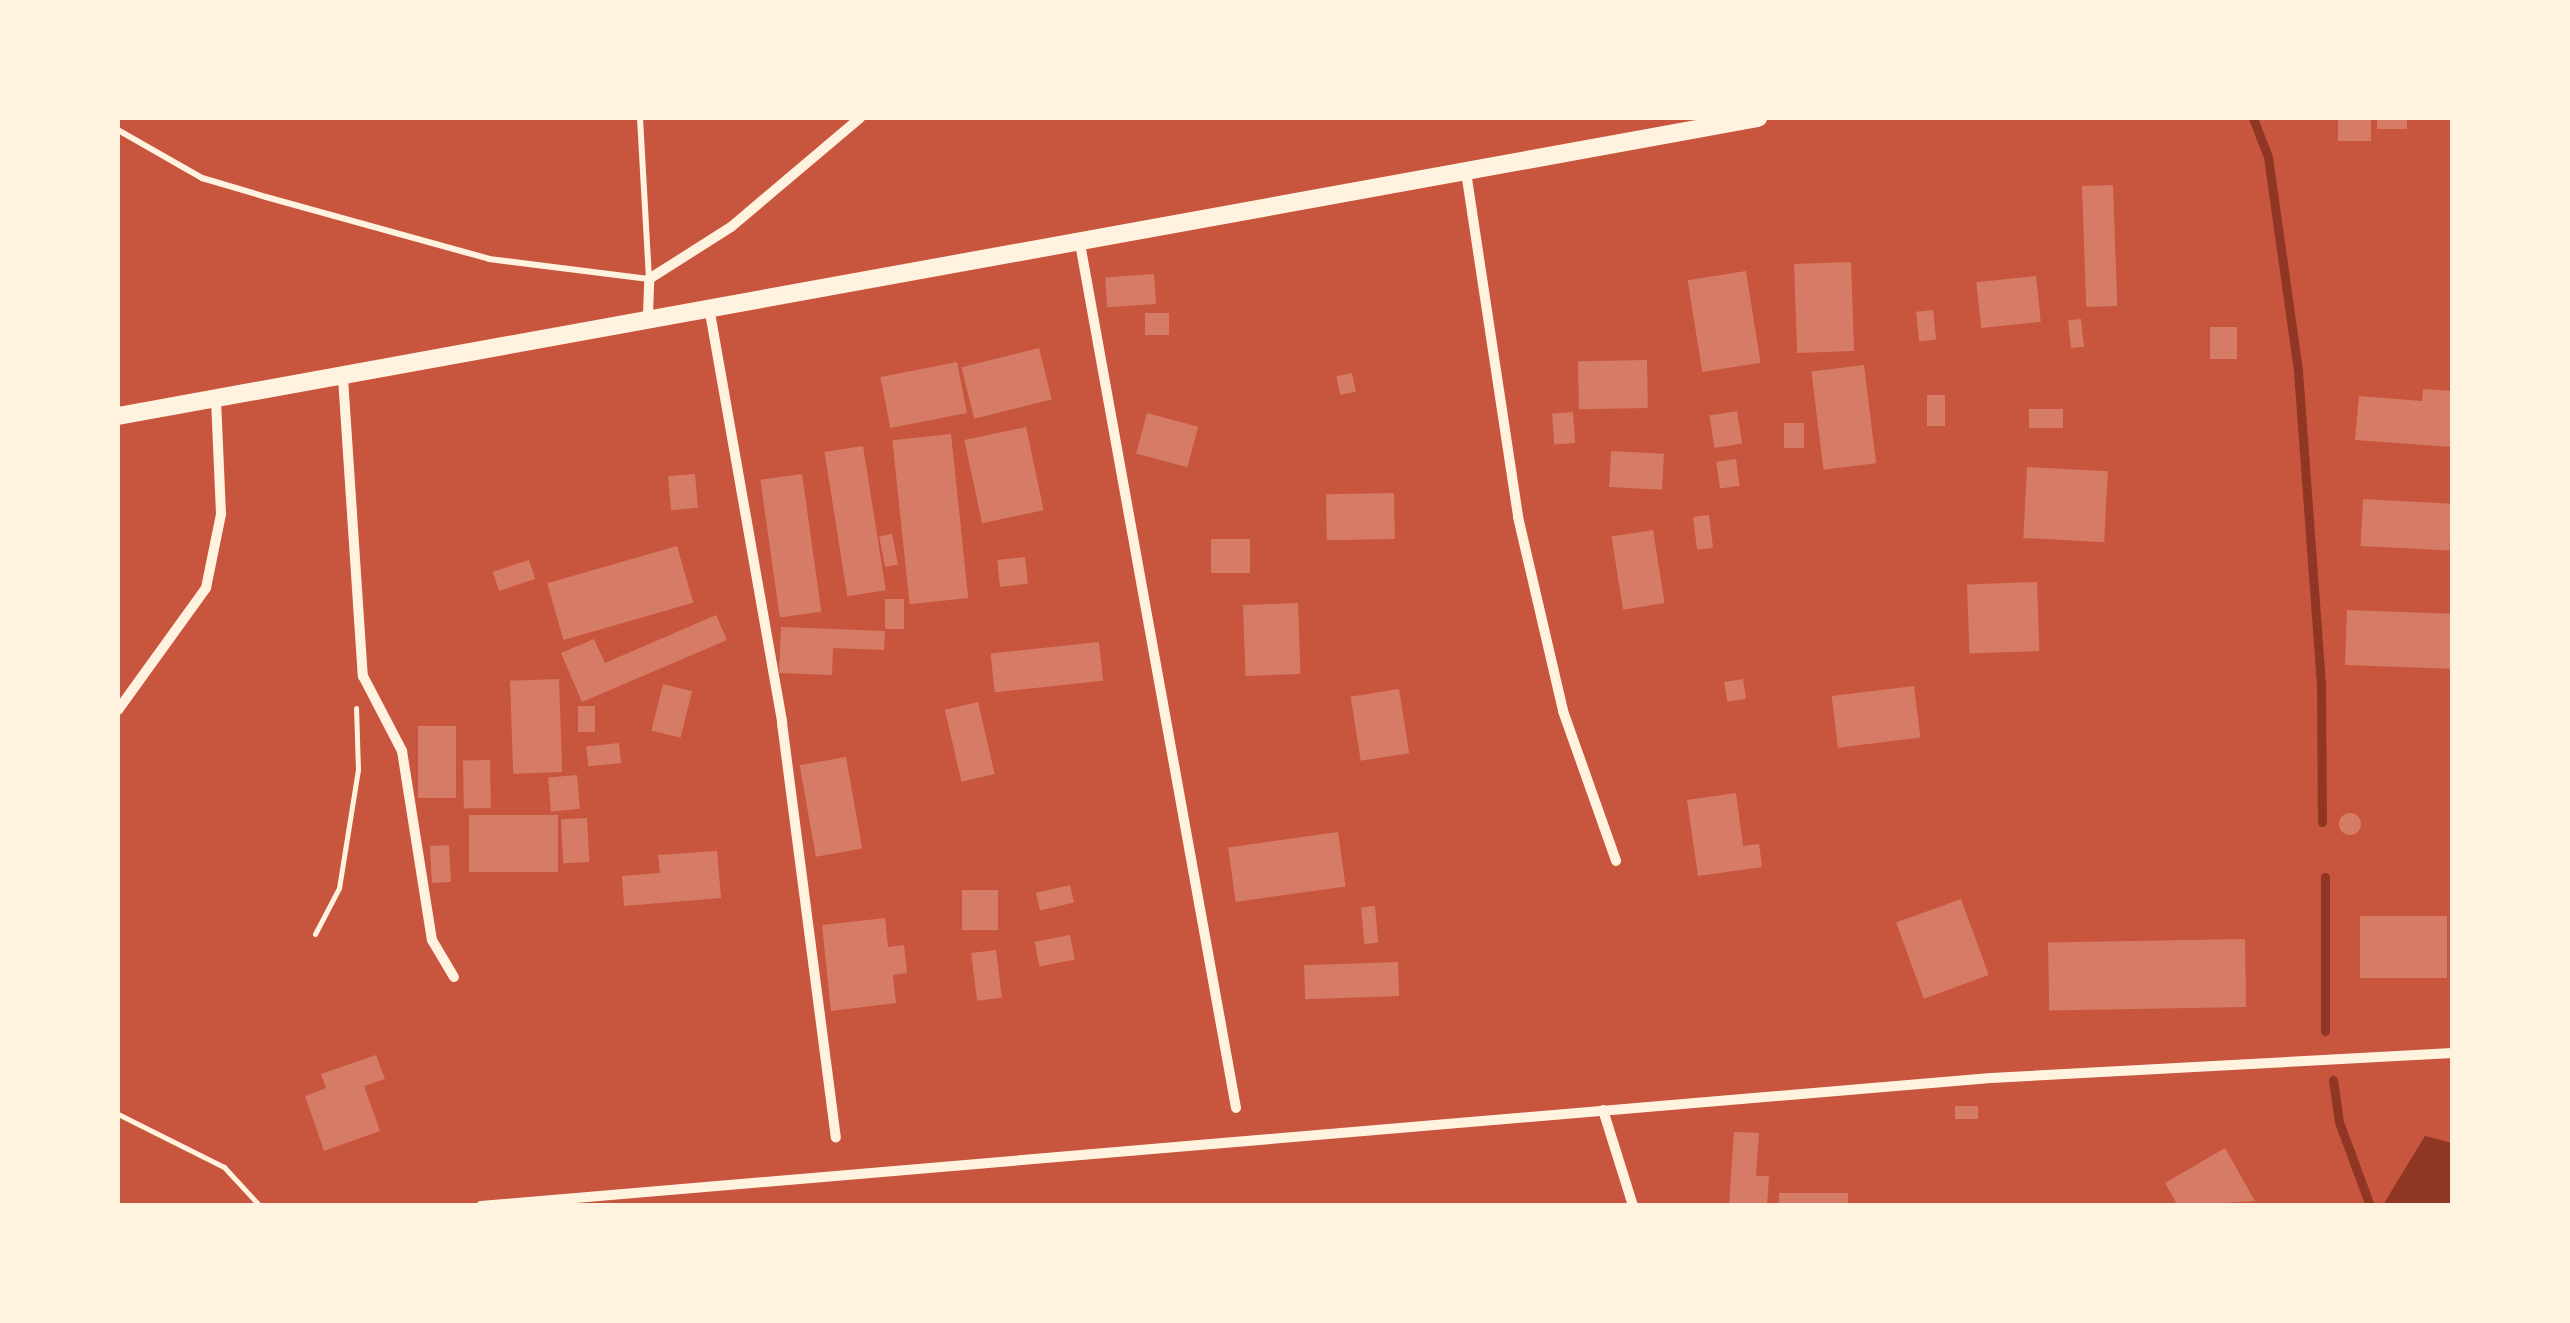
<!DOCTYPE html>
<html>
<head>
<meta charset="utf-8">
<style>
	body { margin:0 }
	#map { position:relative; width:2570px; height:1323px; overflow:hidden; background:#c8553d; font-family:Lato,sans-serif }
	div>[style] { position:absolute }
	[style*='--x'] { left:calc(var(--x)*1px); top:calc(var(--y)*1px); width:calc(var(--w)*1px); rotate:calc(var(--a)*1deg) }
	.water>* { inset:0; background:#8f3625 }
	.stream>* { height:9px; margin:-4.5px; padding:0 4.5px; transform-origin:4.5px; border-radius:4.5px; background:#8f3625 }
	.building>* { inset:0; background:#d67c66; transform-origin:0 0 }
	.round { border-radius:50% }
	.path>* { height:5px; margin:-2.5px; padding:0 2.5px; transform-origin:2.5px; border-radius:2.5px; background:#fff3e0 }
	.service>* { height:6px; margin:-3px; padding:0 3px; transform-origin:3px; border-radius:3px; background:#fff3e0 }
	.minor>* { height:10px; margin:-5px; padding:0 5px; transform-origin:5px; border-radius:5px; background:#fff3e0 }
	.secondary>* { height:18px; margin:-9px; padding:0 9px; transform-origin:9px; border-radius:9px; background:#fff3e0 }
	span { translate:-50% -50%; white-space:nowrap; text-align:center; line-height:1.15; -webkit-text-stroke:10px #fff3e0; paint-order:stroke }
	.frame { position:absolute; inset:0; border:120px solid #fff3e0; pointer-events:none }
</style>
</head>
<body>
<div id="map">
	<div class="water">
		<div style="clip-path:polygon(2425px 1136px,2452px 1143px,2452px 1205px,2383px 1205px)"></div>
	</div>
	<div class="stream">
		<div style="--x:2253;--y:118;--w:42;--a:69"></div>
		<div style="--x:2268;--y:157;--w:216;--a:82"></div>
		<div style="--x:2298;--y:371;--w:314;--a:85.8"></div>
		<div style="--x:2321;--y:684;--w:138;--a:89.6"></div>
		<div style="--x:2325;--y:1031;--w:154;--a:-90"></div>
		<div style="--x:2333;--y:1080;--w:42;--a:81.9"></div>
		<div style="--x:2339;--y:1122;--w:90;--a:69.7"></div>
	</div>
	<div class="building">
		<div style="left:2338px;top:118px;width:33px;height:23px"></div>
		<div style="left:2377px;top:118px;width:30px;height:11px"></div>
		<div style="left:2113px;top:185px;width:121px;height:31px;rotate:88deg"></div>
		<div style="left:1851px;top:262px;width:89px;height:57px;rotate:88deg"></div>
		<div style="left:1746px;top:271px;width:93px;height:59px;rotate:81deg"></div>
		<div style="left:1154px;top:274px;width:30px;height:49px;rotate:86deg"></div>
		<div style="left:2036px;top:276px;width:46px;height:60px;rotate:84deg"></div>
		<div style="left:1933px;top:310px;width:30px;height:17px;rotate:84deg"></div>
		<div style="left:1145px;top:313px;width:24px;height:22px"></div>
		<div style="left:2081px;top:319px;width:28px;height:13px;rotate:84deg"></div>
		<div style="left:2210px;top:327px;width:27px;height:32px"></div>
		<div style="left:1039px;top:348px;width:53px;height:80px;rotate:76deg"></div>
		<div style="left:1647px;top:360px;width:48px;height:69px;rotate:89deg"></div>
		<div style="left:957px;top:362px;width:52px;height:78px;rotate:79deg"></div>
		<div style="left:1864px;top:365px;width:99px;height:53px;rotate:83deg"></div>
		<div style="left:1352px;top:373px;width:19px;height:16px;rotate:78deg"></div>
		<div style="clip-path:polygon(2423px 389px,2452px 391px,2452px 447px,2355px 440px,2359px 396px,2422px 401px)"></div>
		<div style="left:1927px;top:395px;width:18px;height:31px"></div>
		<div style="left:2063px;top:409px;width:19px;height:34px;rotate:90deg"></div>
		<div style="left:1737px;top:411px;width:33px;height:28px;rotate:81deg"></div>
		<div style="left:1573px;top:412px;width:31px;height:21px;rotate:86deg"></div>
		<div style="left:1147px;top:413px;width:53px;height:42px;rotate:15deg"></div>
		<div style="left:1804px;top:423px;width:25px;height:20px;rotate:90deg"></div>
		<div style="left:1026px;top:427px;width:85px;height:63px;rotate:78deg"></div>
		<div style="left:951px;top:434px;width:165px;height:59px;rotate:84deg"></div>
		<div style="left:863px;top:446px;width:146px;height:39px;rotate:81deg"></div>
		<div style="left:1611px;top:451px;width:53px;height:36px;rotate:3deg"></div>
		<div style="left:1736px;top:459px;width:27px;height:20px;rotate:82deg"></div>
		<div style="left:2027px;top:467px;width:81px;height:71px;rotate:3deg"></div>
		<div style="left:695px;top:474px;width:34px;height:27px;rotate:85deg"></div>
		<div style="left:802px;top:474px;width:139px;height:42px;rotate:82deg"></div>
		<div style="left:1394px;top:493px;width:46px;height:68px;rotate:89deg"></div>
		<div style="left:2363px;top:499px;width:89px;height:47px;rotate:3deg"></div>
		<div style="left:1709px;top:515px;width:33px;height:16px;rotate:83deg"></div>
		<div style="left:1653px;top:530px;width:74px;height:42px;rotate:81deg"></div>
		<div style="left:892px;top:534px;width:31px;height:13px;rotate:79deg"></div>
		<div style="left:1250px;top:539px;width:34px;height:39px;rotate:90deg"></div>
		<div style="left:677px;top:546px;width:59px;height:135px;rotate:74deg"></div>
		<div style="left:1025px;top:557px;width:27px;height:28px;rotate:84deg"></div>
		<div style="left:529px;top:560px;width:20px;height:38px;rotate:72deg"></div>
		<div style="left:2037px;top:582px;width:69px;height:70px;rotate:88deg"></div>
		<div style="left:885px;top:599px;width:19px;height:30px"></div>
		<div style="left:1298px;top:603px;width:71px;height:55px;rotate:88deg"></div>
		<div style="left:2347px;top:610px;width:105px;height:55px;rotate:2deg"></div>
		<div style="clip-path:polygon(716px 615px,727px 640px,582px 702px,561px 653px,594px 639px,605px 663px)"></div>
		<div style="clip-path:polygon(781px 627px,885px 631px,884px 650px,833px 648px,832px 675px,779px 673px)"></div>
		<div style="left:1099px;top:642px;width:39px;height:109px;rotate:84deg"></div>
		<div style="left:559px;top:679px;width:93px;height:49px;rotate:88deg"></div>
		<div style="left:1743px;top:679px;width:20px;height:19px;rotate:81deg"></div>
		<div style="left:663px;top:684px;width:30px;height:48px;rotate:14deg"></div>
		<div style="left:1914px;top:686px;width:52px;height:83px;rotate:83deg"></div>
		<div style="left:1399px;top:689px;width:65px;height:49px;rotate:81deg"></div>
		<div style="left:978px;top:702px;width:74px;height:34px;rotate:77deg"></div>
		<div style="left:578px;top:706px;width:17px;height:26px"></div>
		<div style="left:418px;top:726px;width:38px;height:72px"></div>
		<div style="left:619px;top:743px;width:20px;height:33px;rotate:84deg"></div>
		<div style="left:846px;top:757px;width:93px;height:47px;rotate:80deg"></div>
		<div style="left:490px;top:760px;width:48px;height:27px;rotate:89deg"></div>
		<div style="left:577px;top:775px;width:34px;height:29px;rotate:85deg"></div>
		<div style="clip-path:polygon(1736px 793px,1743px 846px,1759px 844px,1762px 867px,1698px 876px,1687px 800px)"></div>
		<div class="round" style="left:2339px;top:813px;width:22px;height:22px"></div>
		<div style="left:558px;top:815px;width:57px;height:89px;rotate:90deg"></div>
		<div style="left:587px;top:818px;width:44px;height:26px;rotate:87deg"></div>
		<div style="left:1338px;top:832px;width:55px;height:111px;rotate:82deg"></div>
		<div style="left:449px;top:845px;width:37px;height:19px;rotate:87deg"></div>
		<div style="clip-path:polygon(717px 851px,721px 898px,624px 906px,622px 876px,660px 873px,658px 855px)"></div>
		<div style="left:1070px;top:885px;width:18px;height:35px;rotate:77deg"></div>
		<div style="left:962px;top:890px;width:36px;height:40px"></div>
		<div style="left:1961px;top:899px;width:81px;height:69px;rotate:70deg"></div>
		<div style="left:1375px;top:906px;width:37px;height:14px;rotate:85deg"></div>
		<div style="left:2447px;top:916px;width:62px;height:87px;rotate:90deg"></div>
		<div style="clip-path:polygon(885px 918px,888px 947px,904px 945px,907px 973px,893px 975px,896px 1003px,831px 1011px,822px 925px)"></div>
		<div style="left:1070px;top:935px;width:25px;height:36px;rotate:79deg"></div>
		<div style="left:2245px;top:939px;width:68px;height:197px;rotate:89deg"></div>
		<div style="left:996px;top:950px;width:48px;height:25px;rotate:83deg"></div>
		<div style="left:1398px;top:962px;width:34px;height:94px;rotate:88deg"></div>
		<div style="clip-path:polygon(376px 1055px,385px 1079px,364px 1086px,380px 1131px,324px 1151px,305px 1096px,326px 1088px,321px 1074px)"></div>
		<div style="left:1978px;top:1106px;width:13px;height:23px;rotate:90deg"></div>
		<div style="clip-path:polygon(1734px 1132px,1759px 1133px,1756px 1176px,1769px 1176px,1767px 1206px,1729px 1206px)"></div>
		<div style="clip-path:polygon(2225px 1148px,2255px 1201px,2178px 1206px,2165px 1183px)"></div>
		<div style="left:1779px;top:1193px;width:69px;height:13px"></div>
	</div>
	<div class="path">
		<div style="--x:315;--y:934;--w:52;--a:-62.4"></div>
		<div style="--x:339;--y:888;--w:120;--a:-80.9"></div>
		<div style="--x:358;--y:770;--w:62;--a:-91.8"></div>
		<div style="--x:118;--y:1114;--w:119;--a:26.6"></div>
		<div style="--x:224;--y:1167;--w:53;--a:47.3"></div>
	</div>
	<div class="service">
		<div style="--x:118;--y:130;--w:97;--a:29.7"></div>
		<div style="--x:202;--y:178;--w:67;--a:16.5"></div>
		<div style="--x:266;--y:197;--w:231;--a:15.5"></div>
		<div style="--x:489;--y:259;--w:161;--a:7.1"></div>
		<div style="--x:649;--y:279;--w:161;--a:-93.2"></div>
	</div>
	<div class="minor">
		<div style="--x:1466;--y:172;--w:349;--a:81.4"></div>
		<div style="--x:1518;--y:517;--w:199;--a:76.9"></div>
		<div style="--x:1563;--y:711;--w:159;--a:70.5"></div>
		<div style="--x:1079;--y:238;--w:884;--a:79.77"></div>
		<div style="--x:709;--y:307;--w:422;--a:80"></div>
		<div style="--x:782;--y:723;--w:418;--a:82.6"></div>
		<div style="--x:648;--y:315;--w:36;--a:-88"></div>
		<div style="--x:649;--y:279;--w:97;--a:-32.4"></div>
		<div style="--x:731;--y:227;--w:169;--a:-40.2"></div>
		<div style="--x:343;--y:378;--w:299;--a:86.2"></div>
		<div style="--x:363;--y:676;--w:85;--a:62.5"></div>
		<div style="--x:402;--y:751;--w:191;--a:81"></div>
		<div style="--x:432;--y:940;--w:43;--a:59.3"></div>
		<div style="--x:118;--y:710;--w:150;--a:-54.2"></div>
		<div style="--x:206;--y:588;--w:76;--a:-78.5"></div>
		<div style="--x:221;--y:514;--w:115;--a:-92.5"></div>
		<div style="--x:1603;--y:1110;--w:101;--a:72.6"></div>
		<div style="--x:481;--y:1206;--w:1515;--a:-4.85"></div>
		<div style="--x:1991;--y:1078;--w:462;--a:-3.1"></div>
	</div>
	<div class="secondary">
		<div style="--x:118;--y:416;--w:1667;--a:-10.3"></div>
	</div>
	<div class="frame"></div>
</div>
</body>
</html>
